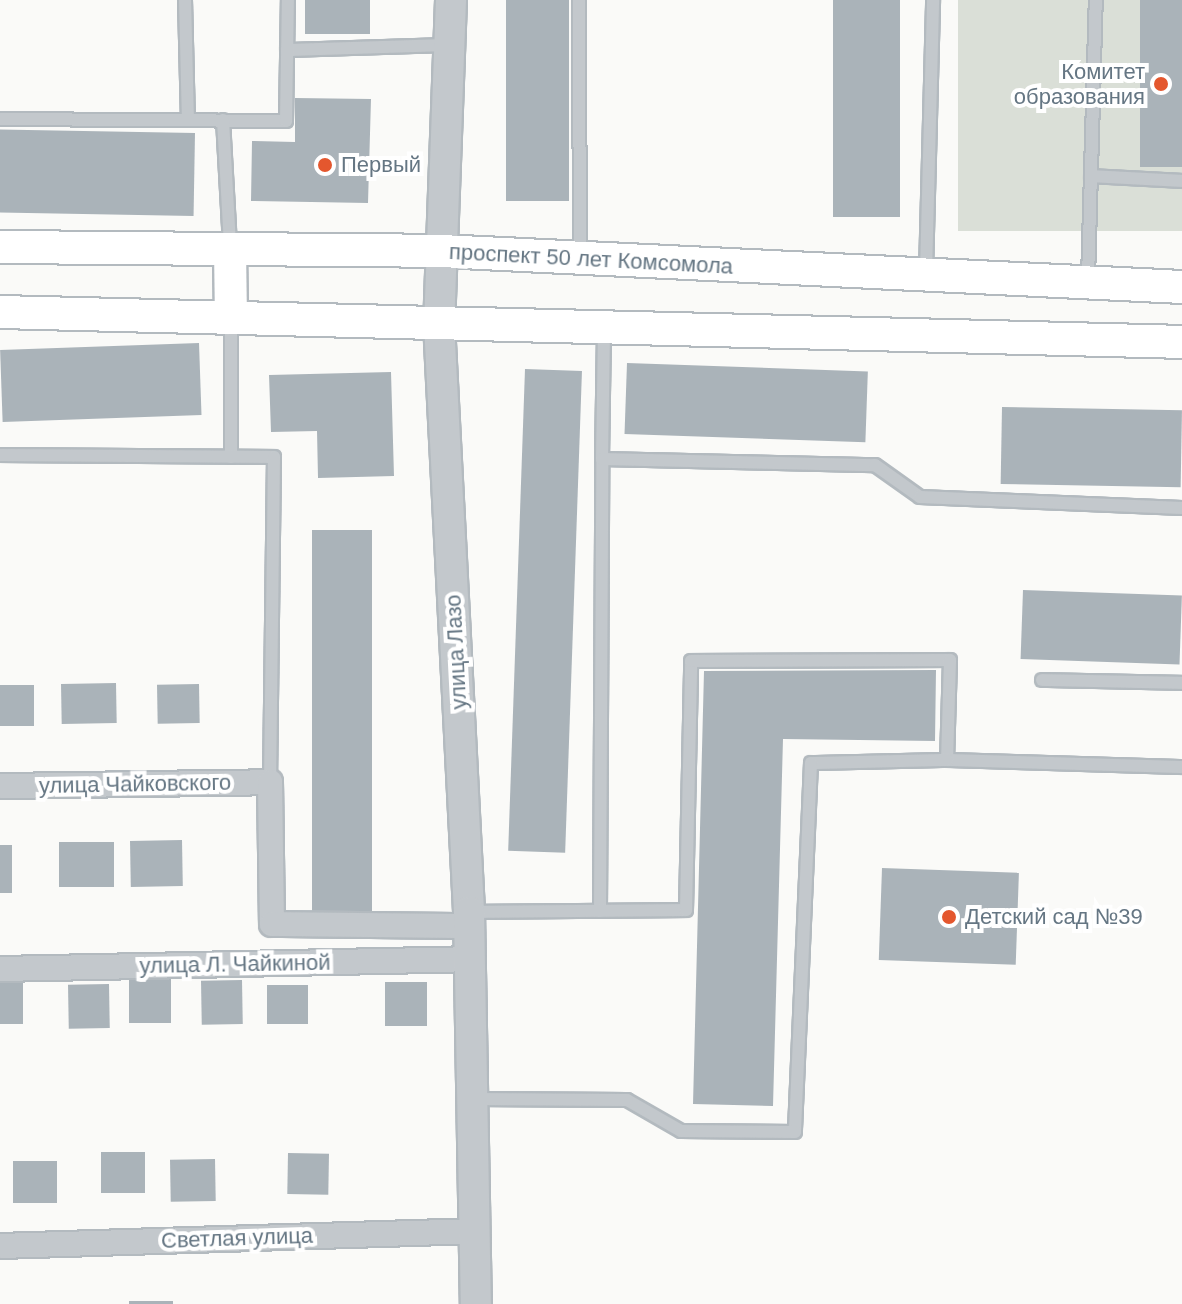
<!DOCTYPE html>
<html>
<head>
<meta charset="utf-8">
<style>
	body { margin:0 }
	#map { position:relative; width:1182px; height:1304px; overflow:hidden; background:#fafaf8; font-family:Arial,sans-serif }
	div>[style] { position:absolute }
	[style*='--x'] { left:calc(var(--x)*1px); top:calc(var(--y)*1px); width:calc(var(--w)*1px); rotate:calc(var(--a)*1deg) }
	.green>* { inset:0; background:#dadfd7; transform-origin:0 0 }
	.building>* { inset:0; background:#aab3b9; transform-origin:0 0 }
	.roads { filter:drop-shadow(2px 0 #b3babf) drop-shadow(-2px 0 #b3babf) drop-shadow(0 2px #b3babf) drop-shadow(0 -2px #b3babf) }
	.service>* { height:12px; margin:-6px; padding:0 6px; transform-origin:6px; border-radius:6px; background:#c3c8cc }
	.minor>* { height:24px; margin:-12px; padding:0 12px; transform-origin:12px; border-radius:12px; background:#c3c8cc }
	.tertiary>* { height:30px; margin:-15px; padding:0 15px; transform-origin:15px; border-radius:15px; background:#c3c8cc }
	.secondary>* { height:32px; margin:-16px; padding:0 16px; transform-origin:16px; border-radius:16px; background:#fff }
	.dots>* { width:22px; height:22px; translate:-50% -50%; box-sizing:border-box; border:4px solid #fff; border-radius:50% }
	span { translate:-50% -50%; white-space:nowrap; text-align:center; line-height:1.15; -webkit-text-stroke:8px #fff; paint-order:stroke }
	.poi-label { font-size:22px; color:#657683 }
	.right { translate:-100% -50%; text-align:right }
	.left { translate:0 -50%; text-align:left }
	.street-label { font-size:22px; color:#657683 }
</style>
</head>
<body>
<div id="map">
	<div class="green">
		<div style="left:958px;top:0;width:224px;height:231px"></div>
	</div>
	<div class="building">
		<div style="left:305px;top:0;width:65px;height:34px"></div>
		<div style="left:506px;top:0;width:63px;height:201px"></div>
		<div style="left:833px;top:0;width:67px;height:217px"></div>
		<div style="left:1140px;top:0;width:42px;height:167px"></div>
		<div style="clip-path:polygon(295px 98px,371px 99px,368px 203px,251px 201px,252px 141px,295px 142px)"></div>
		<div style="left:195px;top:133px;width:83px;height:195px;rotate:91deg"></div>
		<div style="left:199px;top:343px;width:72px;height:199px;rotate:88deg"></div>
		<div style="left:627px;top:363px;width:241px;height:71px;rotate:2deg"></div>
		<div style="left:525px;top:369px;width:57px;height:482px;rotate:2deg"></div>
		<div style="clip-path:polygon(391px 372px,394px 476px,318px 478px,317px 431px,271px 432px,269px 375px)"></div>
		<div style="left:1002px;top:407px;width:180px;height:77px;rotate:1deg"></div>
		<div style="left:312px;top:530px;width:60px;height:383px"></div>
		<div style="left:1023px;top:590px;width:159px;height:69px;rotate:2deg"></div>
		<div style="clip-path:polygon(936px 670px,935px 741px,783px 739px,773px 1106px,693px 1104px,704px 671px)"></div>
		<div style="left:116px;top:683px;width:40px;height:55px;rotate:89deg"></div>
		<div style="left:199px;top:684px;width:39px;height:42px;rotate:89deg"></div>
		<div style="left:34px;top:685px;width:41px;height:34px;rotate:90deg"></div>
		<div style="left:182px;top:840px;width:46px;height:52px;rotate:89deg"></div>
		<div style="left:114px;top:842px;width:45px;height:55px;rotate:90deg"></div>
		<div style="left:0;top:845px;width:12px;height:48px"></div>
		<div style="left:882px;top:868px;width:137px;height:92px;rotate:2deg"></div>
		<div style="left:171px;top:979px;width:44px;height:42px;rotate:90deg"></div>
		<div style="left:0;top:980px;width:23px;height:44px"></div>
		<div style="left:242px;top:980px;width:44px;height:41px;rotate:89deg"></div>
		<div style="left:427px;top:982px;width:44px;height:42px;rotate:90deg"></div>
		<div style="left:109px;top:984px;width:44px;height:41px;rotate:89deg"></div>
		<div style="left:308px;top:985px;width:39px;height:41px;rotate:90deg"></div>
		<div style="left:101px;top:1152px;width:44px;height:41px"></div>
		<div style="left:288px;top:1153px;width:41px;height:41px;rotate:1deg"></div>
		<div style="left:215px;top:1159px;width:42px;height:45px;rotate:89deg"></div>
		<div style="left:13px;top:1161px;width:44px;height:42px"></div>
		<div style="left:129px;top:1301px;width:44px;height:3px"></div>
	</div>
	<div class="roads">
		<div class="service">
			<div style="--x:185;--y:0;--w:120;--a:88.6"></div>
			<div style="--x:579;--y:0;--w:257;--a:89.8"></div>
			<div style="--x:287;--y:50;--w:161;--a:-1.8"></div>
			<div style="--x:0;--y:119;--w:286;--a:0.4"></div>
			<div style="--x:286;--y:121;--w:121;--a:-89.1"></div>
			<div style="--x:223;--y:120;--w:126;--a:86.8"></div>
			<div style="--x:1091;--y:176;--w:91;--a:3.1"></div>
			<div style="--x:926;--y:272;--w:272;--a:-88.5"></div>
			<div style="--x:1088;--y:279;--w:279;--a:-88.4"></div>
			<div style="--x:231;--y:320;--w:137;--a:90"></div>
			<div style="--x:0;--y:455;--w:274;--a:0.4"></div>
			<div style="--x:274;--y:457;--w:325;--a:90.7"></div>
			<div style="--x:602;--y:459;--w:129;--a:-89.1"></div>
			<div style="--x:1042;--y:680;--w:140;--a:1.2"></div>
			<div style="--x:947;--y:760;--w:235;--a:1.7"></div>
			<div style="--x:600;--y:911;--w:452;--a:-89.7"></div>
			<div style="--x:602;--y:459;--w:273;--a:1.3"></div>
			<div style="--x:875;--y:465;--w:55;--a:35.4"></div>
			<div style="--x:920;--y:497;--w:262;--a:2.4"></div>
			<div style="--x:469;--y:912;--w:217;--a:-0.5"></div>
			<div style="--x:686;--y:910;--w:249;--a:-88.8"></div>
			<div style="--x:691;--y:661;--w:259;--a:-0.2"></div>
			<div style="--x:950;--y:660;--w:100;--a:91.7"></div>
			<div style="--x:947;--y:760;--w:136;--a:178.7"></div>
			<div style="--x:811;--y:763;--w:369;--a:92.5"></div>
			<div style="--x:795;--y:1132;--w:114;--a:-179.5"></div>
			<div style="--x:681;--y:1131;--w:62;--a:-150.1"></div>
			<div style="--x:627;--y:1100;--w:154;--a:-179.6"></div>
		</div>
		<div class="minor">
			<div style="--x:0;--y:786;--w:270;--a:-0.8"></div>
			<div style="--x:270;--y:782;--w:142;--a:89.2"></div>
			<div style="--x:272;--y:924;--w:197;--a:0.6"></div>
			<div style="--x:0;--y:969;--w:469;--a:-1.2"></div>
			<div style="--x:0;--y:1246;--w:475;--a:-1.8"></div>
		</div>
		<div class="tertiary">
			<div style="--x:451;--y:0;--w:323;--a:92.1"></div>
			<div style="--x:439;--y:323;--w:590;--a:87.08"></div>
			<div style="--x:469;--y:912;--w:392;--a:89"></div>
		</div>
		<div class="secondary">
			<div style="--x:0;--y:247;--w:441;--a:0.5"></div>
			<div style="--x:441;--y:251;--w:742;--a:2.78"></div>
			<div style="--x:230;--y:249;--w:69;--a:89.2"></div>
			<div style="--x:0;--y:312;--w:1182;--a:1.45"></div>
		</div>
	</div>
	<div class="dots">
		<div style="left:1161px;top:84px;background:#e4572e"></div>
		<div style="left:325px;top:165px;background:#e4572e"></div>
		<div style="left:949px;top:917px;background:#e4572e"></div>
	</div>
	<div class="poi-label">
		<span class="right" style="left:1145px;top:84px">Комитет<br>образования</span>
		<span class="left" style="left:341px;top:165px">Первый</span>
		<span class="left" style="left:965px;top:917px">Детский сад №39</span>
	</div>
	<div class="street-label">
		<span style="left:591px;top:259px;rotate:3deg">проспект 50 лет Комсомола</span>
		<span style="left:456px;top:652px;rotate:-93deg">улица Лазо</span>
		<span style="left:135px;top:784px;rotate:-1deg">улица Чайковского</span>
		<span style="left:235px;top:964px;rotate:-1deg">улица Л. Чайкиной</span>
		<span style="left:237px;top:1238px;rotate:-2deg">Светлая улица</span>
	</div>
</div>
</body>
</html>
